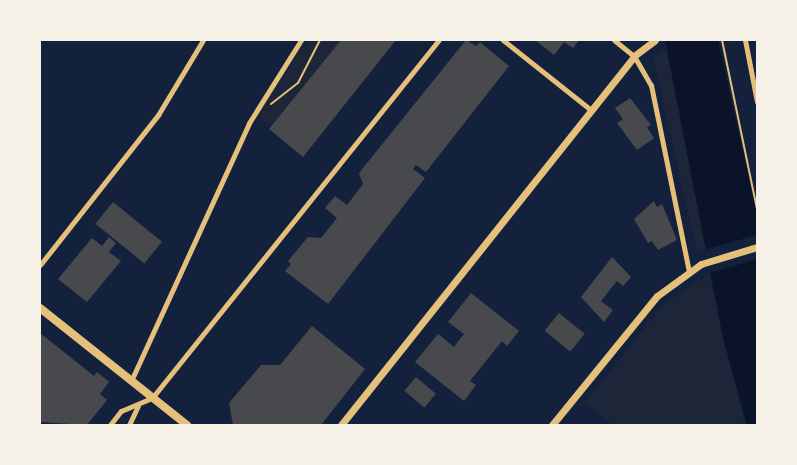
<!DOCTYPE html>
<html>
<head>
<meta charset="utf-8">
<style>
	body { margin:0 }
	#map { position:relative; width:797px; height:465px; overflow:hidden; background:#14213d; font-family:Quicksand,sans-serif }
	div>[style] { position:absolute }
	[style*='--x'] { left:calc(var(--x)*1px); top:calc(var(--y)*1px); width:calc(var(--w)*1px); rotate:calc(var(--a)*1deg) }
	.green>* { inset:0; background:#1d2539 }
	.water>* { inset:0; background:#0b132b }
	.pier>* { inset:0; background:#14213d }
	.building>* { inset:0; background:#48494c; transform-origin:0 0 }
	.path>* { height:2px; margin:-1px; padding:0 1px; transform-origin:1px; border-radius:1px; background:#e5c07b }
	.minor>* { height:5px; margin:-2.5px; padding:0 2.5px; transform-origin:2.5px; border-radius:2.5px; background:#e5c07b }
	.tertiary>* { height:7px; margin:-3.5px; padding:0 3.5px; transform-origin:3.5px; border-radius:3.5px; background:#e5c07b }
	.secondary>* { height:8px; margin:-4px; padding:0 4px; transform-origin:4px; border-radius:4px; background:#e5c07b }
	span { translate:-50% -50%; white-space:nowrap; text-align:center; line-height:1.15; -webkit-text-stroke:5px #f6f1e7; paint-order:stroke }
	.frame { position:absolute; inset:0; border:41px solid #f6f1e7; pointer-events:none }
</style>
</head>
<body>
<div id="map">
	<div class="green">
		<div style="clip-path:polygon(308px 40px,343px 40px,273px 128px,257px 115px)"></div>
		<div style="clip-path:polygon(667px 49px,706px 249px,701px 251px,696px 248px,653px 57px)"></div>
		<div style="clip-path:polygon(709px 274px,745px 425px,613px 425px,585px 403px,662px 306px)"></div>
	</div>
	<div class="water">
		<div style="clip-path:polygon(665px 40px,718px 40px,757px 215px,757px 425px,747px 425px,723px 338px)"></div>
	</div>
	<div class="pier">
		<div style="clip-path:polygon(757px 235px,757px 259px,708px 274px,704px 250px)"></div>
	</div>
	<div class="building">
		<div style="clip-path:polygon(341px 40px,396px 40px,303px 157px,269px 129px)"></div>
		<div style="clip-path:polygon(466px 40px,476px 46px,480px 42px,509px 66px,426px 172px,416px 165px,413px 169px,425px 178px,328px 304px,285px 271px,291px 264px,288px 261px,308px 237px,321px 238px,337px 218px,325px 208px,335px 196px,347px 205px,363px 184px,359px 173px)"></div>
		<div style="clip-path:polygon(535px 40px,579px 40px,573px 48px,564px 42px,554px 55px)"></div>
		<div style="clip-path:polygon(630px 98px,651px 125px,647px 127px,654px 138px,637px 150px,617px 123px,623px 119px,615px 108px)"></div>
		<div style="clip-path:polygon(654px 201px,657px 207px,662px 204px,677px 240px,658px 250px,652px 241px,648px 243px,634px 219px)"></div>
		<div style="left:113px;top:202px;width:63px;height:28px;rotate:39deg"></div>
		<div style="clip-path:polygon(109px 237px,116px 243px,109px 252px,121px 261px,87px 302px,58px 279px,92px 238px,102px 246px)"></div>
		<div style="clip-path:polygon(612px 257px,631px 277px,623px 286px,617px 281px,601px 301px,613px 310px,604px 322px,581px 297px)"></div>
		<div style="clip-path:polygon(471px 293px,519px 331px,507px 346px,502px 341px,470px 381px,476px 385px,464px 401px,415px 362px,438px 334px,454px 347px,459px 340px,464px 334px,448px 322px)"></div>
		<div style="left:559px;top:313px;width:33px;height:23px;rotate:39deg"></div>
		<div style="clip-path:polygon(312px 326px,365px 369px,321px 425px,233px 425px,229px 403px,261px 365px,280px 365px)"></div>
		<div style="clip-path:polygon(40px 333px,94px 376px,97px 372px,109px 382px,100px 394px,107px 400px,87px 425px,40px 422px)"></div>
		<div style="left:416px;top:377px;width:26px;height:18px;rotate:40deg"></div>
	</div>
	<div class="path">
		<div style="--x:722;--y:40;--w:173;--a:78.3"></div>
		<div style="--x:271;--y:104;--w:34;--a:-38"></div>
		<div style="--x:298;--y:83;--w:48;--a:-62.9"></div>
	</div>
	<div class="minor">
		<div style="--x:503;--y:40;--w:112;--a:38.5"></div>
		<div style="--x:614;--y:40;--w:26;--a:39"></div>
		<div style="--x:634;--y:56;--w:34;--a:60"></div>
		<div style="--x:651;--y:85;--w:190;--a:78.5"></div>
		<div style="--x:745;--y:40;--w:63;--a:79"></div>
		<div style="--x:40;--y:265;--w:191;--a:-51.8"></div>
		<div style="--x:158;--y:115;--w:87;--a:-59"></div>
		<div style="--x:131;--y:381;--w:284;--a:-65.4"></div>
		<div style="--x:249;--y:123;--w:98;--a:-57.9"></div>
		<div style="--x:110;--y:425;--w:18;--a:-52"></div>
		<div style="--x:121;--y:411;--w:34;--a:-23"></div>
		<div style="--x:152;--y:398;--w:459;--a:-51.3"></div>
		<div style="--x:129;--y:425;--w:21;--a:-65"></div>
	</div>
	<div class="tertiary">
		<div style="--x:341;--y:425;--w:471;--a:-51.5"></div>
		<div style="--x:634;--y:56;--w:26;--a:-37"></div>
		<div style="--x:552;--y:425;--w:166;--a:-50.9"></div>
		<div style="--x:657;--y:296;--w:54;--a:-36"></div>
		<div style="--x:701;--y:264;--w:59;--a:-16.9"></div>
	</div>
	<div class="secondary">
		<div style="--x:40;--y:308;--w:188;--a:38.5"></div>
	</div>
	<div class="frame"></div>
</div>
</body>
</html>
